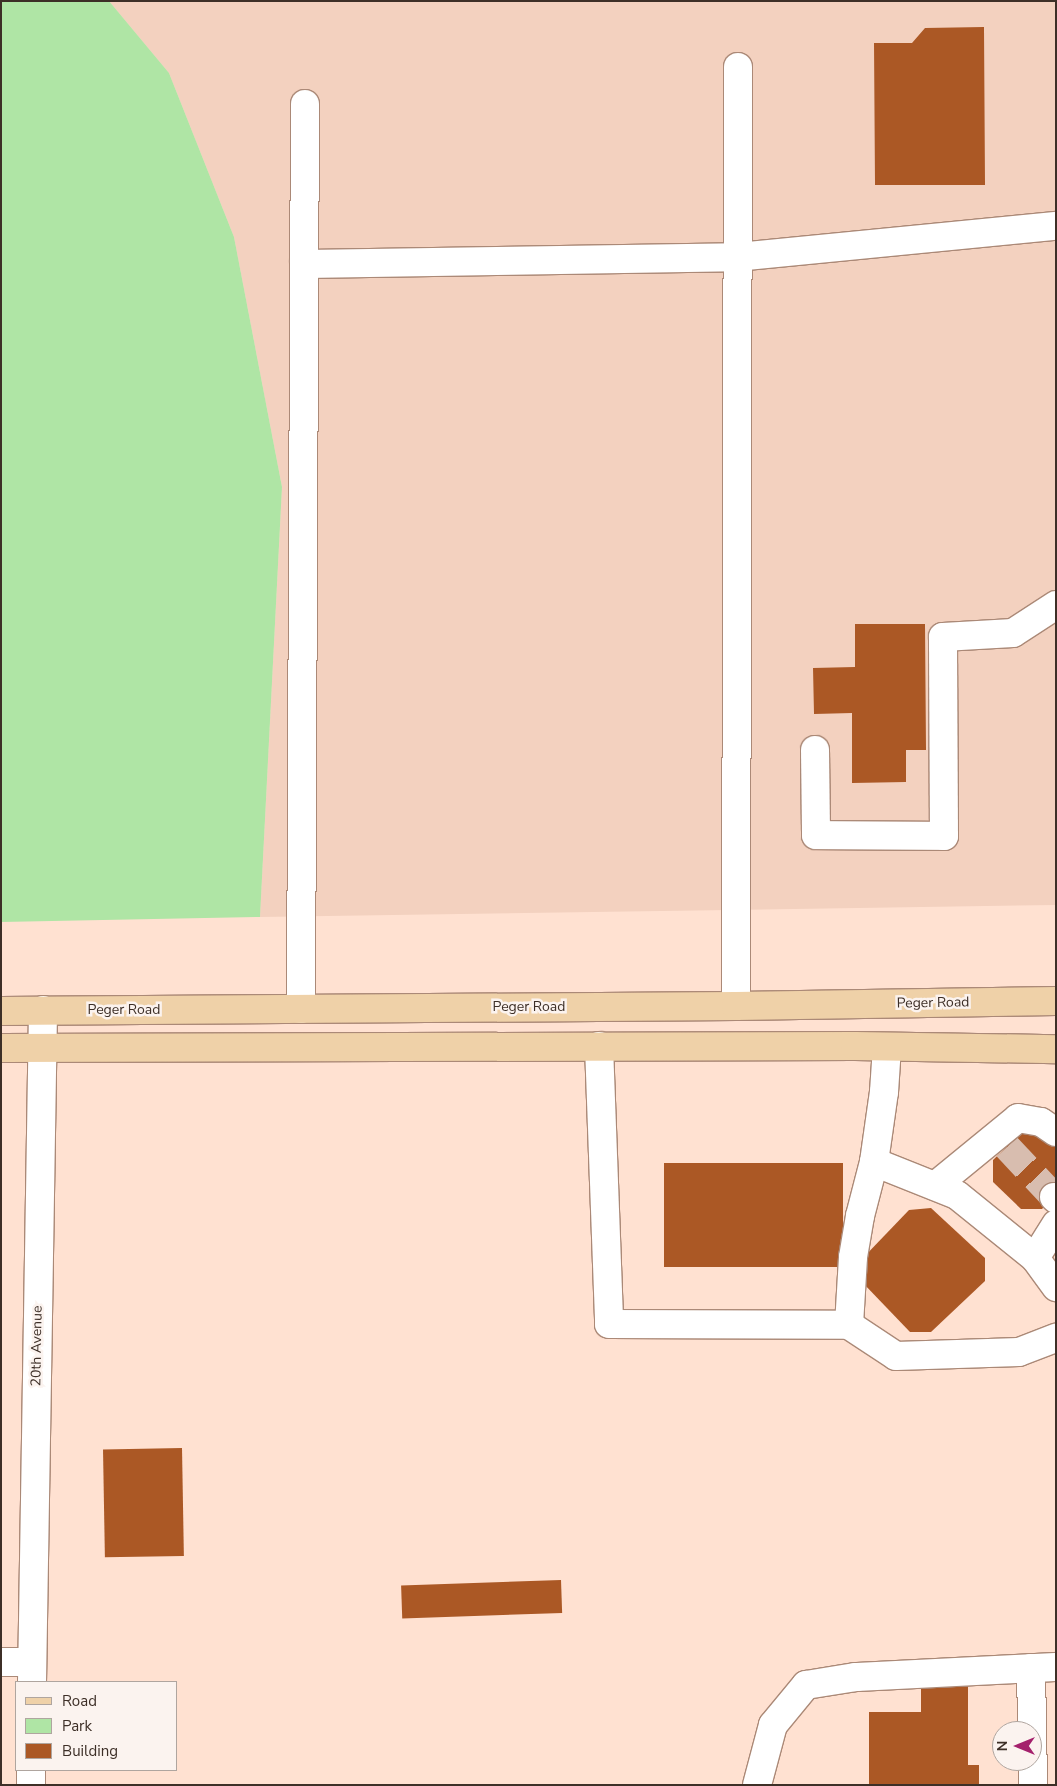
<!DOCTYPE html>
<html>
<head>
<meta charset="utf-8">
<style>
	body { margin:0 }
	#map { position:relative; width:1057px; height:1786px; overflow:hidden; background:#ffe1d1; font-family:"Nunito Sans",sans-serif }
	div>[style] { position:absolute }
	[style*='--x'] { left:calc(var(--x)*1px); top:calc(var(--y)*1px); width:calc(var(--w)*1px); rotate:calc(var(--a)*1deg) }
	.built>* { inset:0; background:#f3d1bf }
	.green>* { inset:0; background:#afe5a5 }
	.building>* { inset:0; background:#ab5825; transform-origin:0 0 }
	.minor-tunnel>* { height:28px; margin-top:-14px; transform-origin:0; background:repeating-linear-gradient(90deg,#d8bdaf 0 28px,transparent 0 42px) }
	.roads { filter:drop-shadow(1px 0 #ab8977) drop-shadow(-1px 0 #ab8977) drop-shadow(0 1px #ab8977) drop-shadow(0 -1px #ab8977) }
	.minor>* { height:28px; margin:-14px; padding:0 14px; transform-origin:14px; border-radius:14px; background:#fff }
	.major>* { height:28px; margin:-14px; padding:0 14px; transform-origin:14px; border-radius:14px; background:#efd1a8 }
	span { translate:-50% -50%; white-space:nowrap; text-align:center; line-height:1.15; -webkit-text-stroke:5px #fbf3ef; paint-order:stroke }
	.street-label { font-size:14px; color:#3d2f27 }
	.frame { position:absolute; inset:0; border:2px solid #3d2f27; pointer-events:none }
	.legend { position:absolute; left:15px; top:1681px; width:162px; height:90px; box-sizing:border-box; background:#fbf3ef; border:1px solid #afa59f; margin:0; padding:6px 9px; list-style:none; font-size:15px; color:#3d2f27 }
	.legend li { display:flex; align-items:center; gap:10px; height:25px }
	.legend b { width:25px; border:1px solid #afa59f }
	.north { position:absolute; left:992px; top:1721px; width:50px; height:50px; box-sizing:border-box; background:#fbf3ef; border:1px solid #afa59f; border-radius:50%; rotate:270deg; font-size:14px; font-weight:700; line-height:20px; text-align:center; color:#3d2f27 }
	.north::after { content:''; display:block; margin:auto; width:18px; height:22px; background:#a4206c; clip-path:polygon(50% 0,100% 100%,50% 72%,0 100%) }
</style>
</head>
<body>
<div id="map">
	<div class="built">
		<div style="clip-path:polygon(109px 1px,1056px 1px,1056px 905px,260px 917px,282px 487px,234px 237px,169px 73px)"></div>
	</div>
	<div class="green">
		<div style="clip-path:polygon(1px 1px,109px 1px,169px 73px,234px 237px,282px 487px,260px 917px,1px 922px)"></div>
	</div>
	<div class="building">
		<div style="clip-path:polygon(984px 27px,985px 185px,875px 185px,874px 43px,912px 43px,925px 28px)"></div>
		<div style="clip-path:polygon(855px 624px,925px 624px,926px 750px,906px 750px,906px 782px,852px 783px,852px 713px,814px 714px,813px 668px,855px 667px)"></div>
		<div style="clip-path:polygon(1042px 1132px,1056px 1145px,1056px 1195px,1042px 1209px,1021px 1209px,993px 1182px,993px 1160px,1021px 1133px)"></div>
		<div style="left:664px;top:1163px;width:179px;height:104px"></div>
		<div style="clip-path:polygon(931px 1208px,985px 1258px,985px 1281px,931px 1332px,910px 1332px,862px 1282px,861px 1260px,909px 1210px)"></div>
		<div style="left:182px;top:1448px;width:108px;height:79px;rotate:89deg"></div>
		<div style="left:561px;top:1580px;width:33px;height:160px;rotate:88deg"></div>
		<div style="clip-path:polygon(921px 1681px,968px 1682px,968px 1765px,979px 1765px,979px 1785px,869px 1785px,869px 1712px,921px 1712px)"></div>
	</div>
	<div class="minor-tunnel">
		<div style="--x:1007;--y:1147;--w:69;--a:46.8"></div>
	</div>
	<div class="roads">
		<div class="minor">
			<div style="--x:304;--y:264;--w:433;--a:-0.9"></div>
			<div style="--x:737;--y:257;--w:321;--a:-5.6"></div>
			<div style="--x:815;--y:750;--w:85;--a:89.3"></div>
			<div style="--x:816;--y:835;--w:128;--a:0.4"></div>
			<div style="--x:944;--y:836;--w:199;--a:-90.3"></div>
			<div style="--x:943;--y:637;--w:70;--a:-3.3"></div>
			<div style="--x:1013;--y:633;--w:51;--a:-33.1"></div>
			<div style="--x:736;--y:1006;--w:939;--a:-89.88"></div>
			<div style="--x:301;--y:1009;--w:905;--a:-89.75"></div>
			<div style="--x:599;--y:1046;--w:278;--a:87.9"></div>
			<div style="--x:609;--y:1324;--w:240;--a:0.2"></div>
			<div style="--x:849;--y:1325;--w:56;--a:33.4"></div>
			<div style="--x:896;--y:1356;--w:123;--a:-1.9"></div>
			<div style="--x:1019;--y:1352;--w:40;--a:-21"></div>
			<div style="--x:874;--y:1162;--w:89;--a:21.7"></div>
			<div style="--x:957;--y:1195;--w:100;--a:38.9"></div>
			<div style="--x:1035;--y:1258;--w:36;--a:54"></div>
			<div style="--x:935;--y:1186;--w:107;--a:-39.3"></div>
			<div style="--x:1018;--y:1118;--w:23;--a:10"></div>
			<div style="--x:1041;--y:1122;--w:18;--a:34"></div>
			<div style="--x:1054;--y:1197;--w:3;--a:45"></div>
			<div style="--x:1035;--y:1258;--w:40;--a:-58"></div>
			<div style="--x:849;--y:1325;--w:68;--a:-86.6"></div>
			<div style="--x:853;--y:1257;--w:42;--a:-80.3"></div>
			<div style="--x:860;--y:1216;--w:56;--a:-75.5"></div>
			<div style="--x:874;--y:1162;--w:71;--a:-81.9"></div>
			<div style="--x:884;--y:1092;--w:45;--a:-86.2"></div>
			<div style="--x:1;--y:1662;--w:31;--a:0"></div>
			<div style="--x:1031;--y:1668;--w:117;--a:89"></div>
			<div style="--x:32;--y:1682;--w:672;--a:-89.06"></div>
			<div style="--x:31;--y:1785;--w:15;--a:-90"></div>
			<div style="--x:757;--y:1785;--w:62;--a:-75.1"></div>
			<div style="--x:773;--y:1725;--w:52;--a:-50.5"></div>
			<div style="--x:806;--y:1685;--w:51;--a:-9.1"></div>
			<div style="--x:856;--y:1677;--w:200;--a:-2.9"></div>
		</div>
		<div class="major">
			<div style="--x:1;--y:1011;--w:735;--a:-0.39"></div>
			<div style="--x:736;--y:1006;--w:320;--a:-0.9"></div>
			<div style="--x:1;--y:1048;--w:854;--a:-0.13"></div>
			<div style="--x:855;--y:1046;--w:201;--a:0.9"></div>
		</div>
	</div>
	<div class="street-label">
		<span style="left:933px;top:1003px;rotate:-1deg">Peger Road</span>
		<span style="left:529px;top:1007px">Peger Road</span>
		<span style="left:124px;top:1010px">Peger Road</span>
		<span style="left:37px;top:1346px;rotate:-89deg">20th Avenue</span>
	</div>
	<div class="frame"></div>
	<ul class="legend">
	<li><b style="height:6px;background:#efd1a8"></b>Road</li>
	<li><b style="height:14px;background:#afe5a5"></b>Park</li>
	<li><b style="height:14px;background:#ab5825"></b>Building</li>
	</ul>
	<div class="north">N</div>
</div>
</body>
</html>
